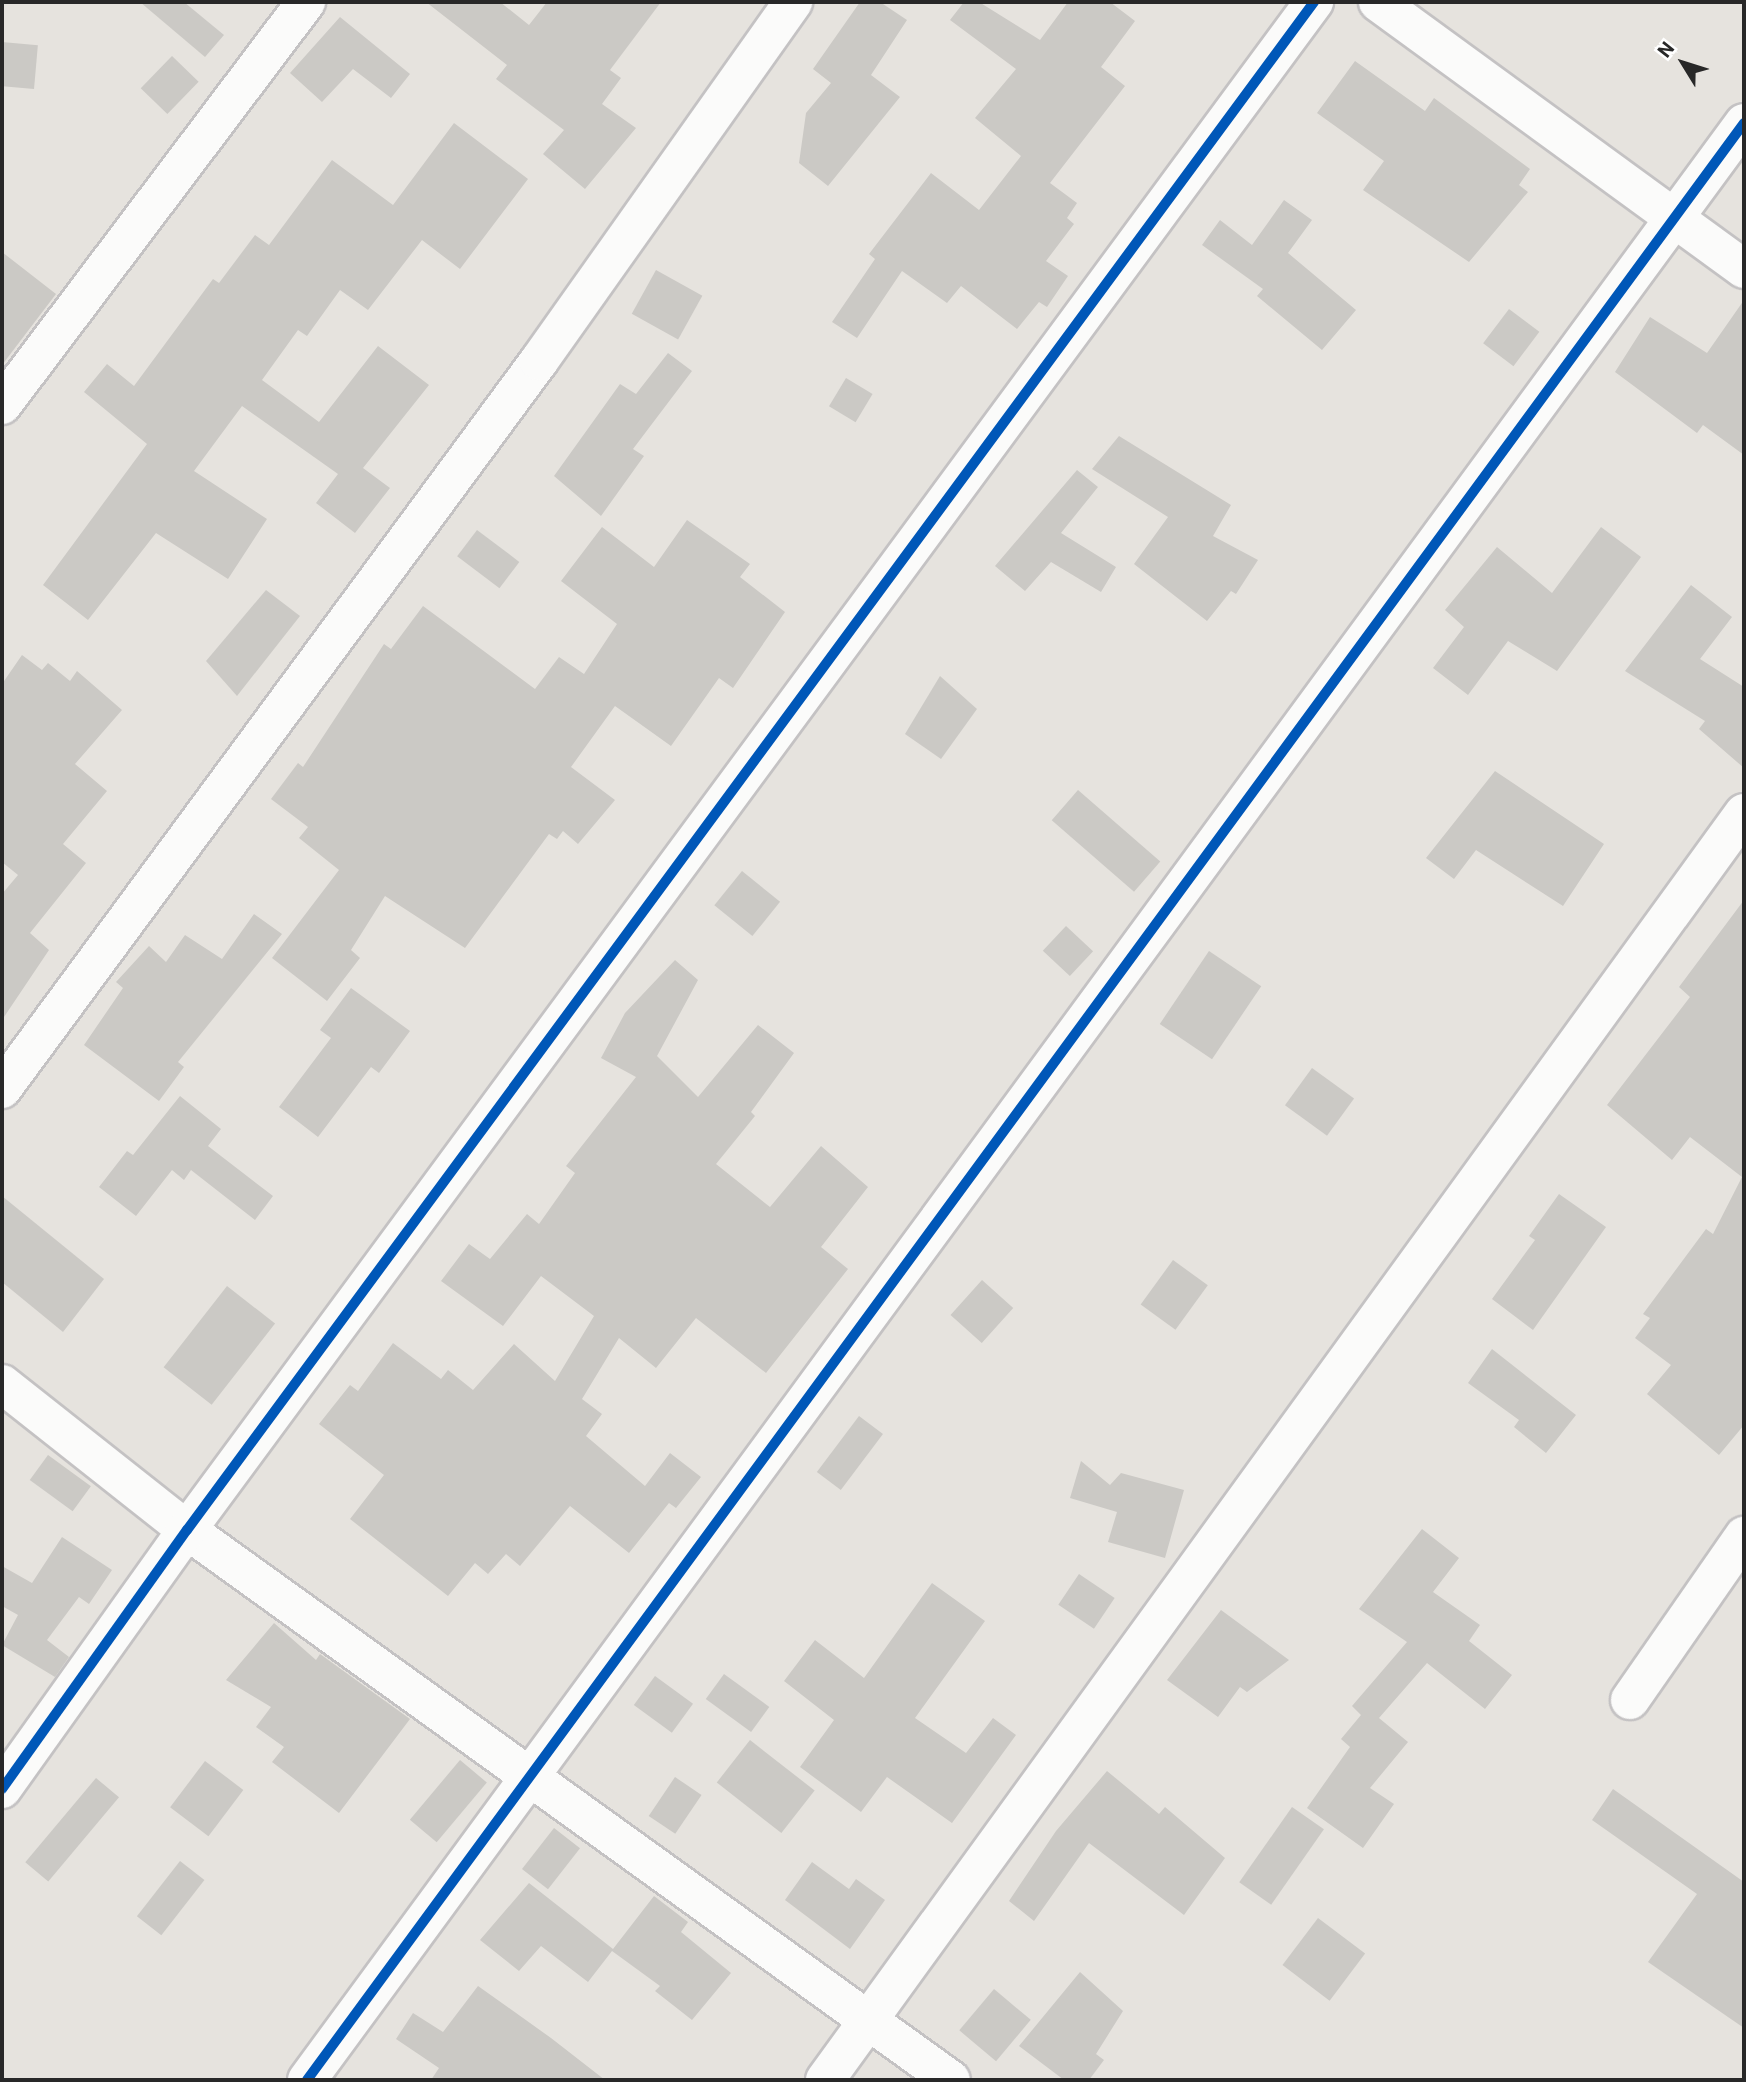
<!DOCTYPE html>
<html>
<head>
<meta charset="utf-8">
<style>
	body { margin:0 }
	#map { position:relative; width:1746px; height:2082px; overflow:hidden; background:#e6e3de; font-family:Roboto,sans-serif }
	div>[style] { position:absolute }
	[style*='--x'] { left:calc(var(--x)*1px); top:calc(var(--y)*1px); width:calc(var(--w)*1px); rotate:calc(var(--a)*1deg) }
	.building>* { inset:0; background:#cbc9c5; transform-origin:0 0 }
	.roads { filter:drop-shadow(2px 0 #c4c2c3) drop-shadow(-2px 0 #c4c2c3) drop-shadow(0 2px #c4c2c3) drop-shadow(0 -2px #c4c2c3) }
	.minor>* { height:38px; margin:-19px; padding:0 19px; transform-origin:19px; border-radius:19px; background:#fbfbfa }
	.cycleway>* { height:10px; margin:-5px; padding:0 5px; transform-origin:5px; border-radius:5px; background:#0057b8 }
	span { translate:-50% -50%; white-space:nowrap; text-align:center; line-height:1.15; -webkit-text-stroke:5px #fff; paint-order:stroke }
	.frame { position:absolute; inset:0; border:4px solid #282828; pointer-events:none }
	.north { position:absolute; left:1648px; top:28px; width:70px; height:70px; -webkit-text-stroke:5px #fff; paint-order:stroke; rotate:308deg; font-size:19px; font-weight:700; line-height:28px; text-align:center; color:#282828 }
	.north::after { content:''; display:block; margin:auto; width:24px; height:32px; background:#282828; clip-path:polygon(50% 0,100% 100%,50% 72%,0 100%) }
</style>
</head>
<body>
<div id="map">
	<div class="building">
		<div style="clip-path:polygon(140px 2px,184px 2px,224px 35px,205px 57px)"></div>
		<div style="clip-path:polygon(426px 2px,500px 2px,529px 25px,547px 2px,661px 2px,610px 70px,621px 78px,602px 104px,636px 128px,585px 189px,543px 154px,564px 130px,496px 79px,507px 65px)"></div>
		<div style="clip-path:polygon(860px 2px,880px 2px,907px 20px,871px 75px,900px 97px,828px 186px,799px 163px,806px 113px,831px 83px,813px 69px)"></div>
		<div style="clip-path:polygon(964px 2px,979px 2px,1040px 40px,1068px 2px,1110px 2px,1135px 21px,1101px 67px,1125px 86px,1050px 183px,1077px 203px,1067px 218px,1074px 224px,1046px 261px,1068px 276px,1047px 307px,1039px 302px,1017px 329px,961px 286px,947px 303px,902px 271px,857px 338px,832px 322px,875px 259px,869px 254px,931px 173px,979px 210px,1021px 156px,975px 118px,1016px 69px,950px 20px)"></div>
		<div style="clip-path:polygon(340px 17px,410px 74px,391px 98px,353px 69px,322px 102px,290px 73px)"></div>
		<div style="left:2px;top:42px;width:36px;height:44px;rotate:5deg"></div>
		<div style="left:172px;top:56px;width:37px;height:45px;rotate:44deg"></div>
		<div style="clip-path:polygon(1355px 61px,1425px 111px,1434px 98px,1530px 169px,1519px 185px,1528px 192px,1469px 262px,1363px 190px,1384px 161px,1317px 113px)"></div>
		<div style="clip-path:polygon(454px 123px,528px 179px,460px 269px,422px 240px,368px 310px,340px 290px,307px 336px,298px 330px,262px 380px,319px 422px,378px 346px,429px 385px,363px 468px,390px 488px,355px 533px,316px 503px,338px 474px,242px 406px,194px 471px,267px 519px,228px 579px,156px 533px,88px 620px,43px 585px,147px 444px,84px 392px,107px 364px,134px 386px,213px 279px,219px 283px,255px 235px,269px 245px,332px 160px,393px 205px)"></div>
		<div style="clip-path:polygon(1284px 200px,1312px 220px,1288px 253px,1356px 310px,1322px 350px,1257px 296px,1263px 289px,1202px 245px,1220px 220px,1252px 245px)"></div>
		<div style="clip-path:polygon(2px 252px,56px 294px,2px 365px)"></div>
		<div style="left:656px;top:270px;width:53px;height:50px;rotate:29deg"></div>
		<div style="clip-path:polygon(1744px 300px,1744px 455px,1703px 425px,1697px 433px,1615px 372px,1650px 317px,1707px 353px)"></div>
		<div style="left:1509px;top:309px;width:38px;height:43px;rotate:37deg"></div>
		<div style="clip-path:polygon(668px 353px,692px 371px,633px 449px,644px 456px,601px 516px,554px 476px,620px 384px,636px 394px)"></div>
		<div style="left:846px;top:378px;width:31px;height:33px;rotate:31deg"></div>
		<div style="clip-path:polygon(1119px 436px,1231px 505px,1213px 536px,1258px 560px,1236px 594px,1231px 591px,1207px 621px,1134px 564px,1168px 517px,1092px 469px)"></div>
		<div style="clip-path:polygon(1077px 470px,1098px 487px,1061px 533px,1116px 567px,1101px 592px,1051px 562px,1025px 591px,995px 566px)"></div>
		<div style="clip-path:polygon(687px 520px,750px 564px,740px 577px,785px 612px,733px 688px,719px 678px,671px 746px,615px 706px,571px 767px,615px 800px,578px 844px,563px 831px,557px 839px,549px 834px,465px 948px,385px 896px,351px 950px,360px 958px,327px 1001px,272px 958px,339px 870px,299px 838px,308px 827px,271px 799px,298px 763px,303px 767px,384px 644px,391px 649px,423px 606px,535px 689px,559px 657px,584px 674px,617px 624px,561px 581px,602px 527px,654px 567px)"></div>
		<div style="clip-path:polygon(1601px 527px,1641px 557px,1557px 671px,1508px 641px,1468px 695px,1433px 668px,1464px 627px,1445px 610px,1497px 547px,1552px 593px)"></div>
		<div style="left:477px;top:530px;width:53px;height:33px;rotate:37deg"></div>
		<div style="clip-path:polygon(1691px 585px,1732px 617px,1700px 659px,1744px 687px,1744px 768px,1699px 729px,1705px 721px,1625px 671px)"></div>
		<div style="clip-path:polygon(266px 590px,300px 616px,237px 696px,206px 661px)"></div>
		<div style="clip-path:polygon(22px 655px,42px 670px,48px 663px,70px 681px,77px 671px,122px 710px,75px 764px,107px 791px,63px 844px,86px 863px,30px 933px,49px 950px,2px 1020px,2px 894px,18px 875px,2px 862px,2px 684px)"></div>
		<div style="clip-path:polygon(940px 676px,977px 709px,941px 759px,905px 734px)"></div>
		<div style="clip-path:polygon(1495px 771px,1604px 844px,1563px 906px,1476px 850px,1454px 879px,1426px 858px)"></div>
		<div style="left:1078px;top:790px;width:109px;height:40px;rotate:41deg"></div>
		<div style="left:742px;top:871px;width:49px;height:44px;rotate:39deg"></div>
		<div style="clip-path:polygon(1744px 900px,1744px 1425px,1719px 1455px,1647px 1394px,1671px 1365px,1635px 1338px,1650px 1318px,1643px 1314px,1706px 1229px,1713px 1234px,1742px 1177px,1690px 1137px,1672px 1160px,1607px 1105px,1690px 997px,1679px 987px)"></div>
		<div style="clip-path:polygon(254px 914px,282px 934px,178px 1062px,184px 1067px,159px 1101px,84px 1045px,123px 988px,116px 982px,149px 946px,166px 962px,185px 935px,222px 959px)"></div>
		<div style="left:1066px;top:926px;width:37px;height:34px;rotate:43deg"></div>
		<div style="left:1209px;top:951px;width:63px;height:88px;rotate:34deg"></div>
		<div style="clip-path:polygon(675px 960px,698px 980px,657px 1056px,698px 1097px,758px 1025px,794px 1053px,751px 1112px,755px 1116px,716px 1164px,770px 1207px,821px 1146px,868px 1187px,821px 1247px,848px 1269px,766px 1373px,696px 1318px,656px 1368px,619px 1338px,582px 1399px,602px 1414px,586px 1436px,645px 1486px,670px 1453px,701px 1477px,676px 1508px,669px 1503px,629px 1553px,570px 1506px,520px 1566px,506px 1554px,488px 1574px,475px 1563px,448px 1596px,350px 1519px,384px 1475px,319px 1424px,350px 1385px,358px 1391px,393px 1343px,441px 1379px,448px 1370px,473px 1390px,514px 1344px,555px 1381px,594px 1316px,541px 1276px,503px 1326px,441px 1281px,469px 1244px,490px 1259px,527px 1214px,539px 1224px,575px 1173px,566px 1166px,636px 1077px,601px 1058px,625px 1013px)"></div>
		<div style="clip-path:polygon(351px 988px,410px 1031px,379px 1073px,371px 1067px,318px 1137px,279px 1107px,331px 1038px,320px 1030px)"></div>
		<div style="left:1312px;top:1068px;width:52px;height:46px;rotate:36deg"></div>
		<div style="clip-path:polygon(180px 1096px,221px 1129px,208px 1146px,273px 1196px,255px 1220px,191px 1170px,184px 1180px,172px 1170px,136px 1216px,99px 1187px,127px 1151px,133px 1155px)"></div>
		<div style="clip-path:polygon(1559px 1194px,1606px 1227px,1533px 1330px,1492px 1299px,1535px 1240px,1529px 1236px)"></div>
		<div style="clip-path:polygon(2px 1196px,104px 1279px,63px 1332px,2px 1282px)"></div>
		<div style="left:1173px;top:1260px;width:43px;height:55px;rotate:36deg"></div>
		<div style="left:982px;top:1280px;width:42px;height:47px;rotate:42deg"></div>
		<div style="left:227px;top:1286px;width:61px;height:103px;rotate:38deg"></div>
		<div style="clip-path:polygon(1492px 1349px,1576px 1415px,1546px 1453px,1514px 1427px,1519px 1420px,1468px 1383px)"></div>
		<div style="left:859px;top:1416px;width:30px;height:70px;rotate:37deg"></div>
		<div style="left:48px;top:1455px;width:53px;height:31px;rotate:36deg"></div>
		<div style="clip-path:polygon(1081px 1461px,1110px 1485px,1121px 1473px,1184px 1490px,1165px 1558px,1108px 1542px,1117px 1512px,1070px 1498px)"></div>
		<div style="clip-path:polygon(1422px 1529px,1459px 1558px,1433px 1592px,1480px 1625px,1469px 1641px,1512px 1675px,1485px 1709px,1427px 1663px,1379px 1718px,1408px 1742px,1370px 1788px,1394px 1804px,1363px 1848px,1307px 1808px,1350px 1747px,1341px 1739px,1361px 1715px,1352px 1706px,1407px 1642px,1359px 1609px)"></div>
		<div style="clip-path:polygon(62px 1537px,112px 1570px,89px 1604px,79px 1597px,47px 1640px,69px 1657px,55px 1677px,2px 1645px,18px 1615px,2px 1606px,2px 1566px,32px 1583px)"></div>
		<div style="left:1079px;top:1574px;width:43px;height:37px;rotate:34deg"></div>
		<div style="clip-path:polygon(932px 1583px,985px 1621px,915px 1718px,966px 1753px,993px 1718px,1016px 1735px,952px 1823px,887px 1777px,861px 1812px,800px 1767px,834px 1720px,784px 1681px,815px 1640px,864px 1678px)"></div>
		<div style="clip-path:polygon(1221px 1610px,1289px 1660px,1247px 1692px,1240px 1687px,1218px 1717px,1167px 1680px)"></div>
		<div style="clip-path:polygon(274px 1623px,316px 1660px,320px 1654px,410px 1719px,339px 1813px,272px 1762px,284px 1747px,256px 1727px,271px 1707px,226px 1680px)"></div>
		<div style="left:724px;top:1674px;width:56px;height:31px;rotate:36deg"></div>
		<div style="left:655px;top:1676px;width:47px;height:36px;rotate:36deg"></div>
		<div style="left:750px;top:1740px;width:82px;height:54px;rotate:38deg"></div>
		<div style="left:460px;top:1760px;width:35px;height:78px;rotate:40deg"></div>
		<div style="left:205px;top:1761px;width:48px;height:58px;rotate:37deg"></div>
		<div style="clip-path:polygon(1107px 1771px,1159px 1814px,1165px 1807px,1225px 1858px,1184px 1915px,1089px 1843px,1034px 1921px,1009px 1901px,1056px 1831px)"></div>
		<div style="left:675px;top:1777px;width:32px;height:47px;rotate:34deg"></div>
		<div style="left:96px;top:1778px;width:30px;height:110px;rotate:40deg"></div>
		<div style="clip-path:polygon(1613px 1789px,1744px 1882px,1744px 2028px,1648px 1962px,1697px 1894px,1592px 1820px)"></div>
		<div style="left:1292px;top:1807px;width:39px;height:92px;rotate:35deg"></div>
		<div style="left:554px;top:1828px;width:33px;height:52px;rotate:38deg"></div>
		<div style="left:180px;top:1861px;width:31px;height:70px;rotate:38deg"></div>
		<div style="clip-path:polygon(812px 1862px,849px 1889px,856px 1879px,885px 1900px,850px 1949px,785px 1900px)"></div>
		<div style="clip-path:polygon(529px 1883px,613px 1949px,654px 1896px,688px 1922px,681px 1932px,731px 1973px,692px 2020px,655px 1991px,660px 1986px,612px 1951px,588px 1982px,541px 1946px,519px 1971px,480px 1940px)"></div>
		<div style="left:1318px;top:1918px;width:59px;height:59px;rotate:37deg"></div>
		<div style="clip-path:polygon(1080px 1972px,1123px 2011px,1096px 2054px,1104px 2060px,1089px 2080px,1064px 2080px,1019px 2046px)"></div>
		<div style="clip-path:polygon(478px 1986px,551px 2038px,605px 2080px,431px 2080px,439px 2068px,396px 2039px,413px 2013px,443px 2032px)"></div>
		<div style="left:994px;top:1989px;width:48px;height:54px;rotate:40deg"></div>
	</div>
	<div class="roads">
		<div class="minor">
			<div style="--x:1378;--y:2;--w:453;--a:36.1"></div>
			<div style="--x:2;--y:405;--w:505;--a:-52.97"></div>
			<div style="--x:2;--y:1089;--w:905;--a:-53.59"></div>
			<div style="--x:539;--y:361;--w:440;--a:-54.7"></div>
			<div style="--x:2;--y:1384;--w:236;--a:38.3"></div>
			<div style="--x:187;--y:1530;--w:941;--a:35.75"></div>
			<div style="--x:1630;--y:1700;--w:200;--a:-55.2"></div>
			<div style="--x:2;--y:1789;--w:318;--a:-54.5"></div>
			<div style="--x:187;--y:1530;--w:1899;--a:-53.59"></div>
			<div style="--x:307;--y:2080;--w:2428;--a:-53.71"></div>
			<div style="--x:825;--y:2080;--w:1565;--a:-54.05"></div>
		</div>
	</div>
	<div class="cycleway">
		<div style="--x:2;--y:1789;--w:318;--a:-54.5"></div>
		<div style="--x:187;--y:1530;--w:1899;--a:-53.59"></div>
		<div style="--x:307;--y:2080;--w:2428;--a:-53.71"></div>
	</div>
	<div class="frame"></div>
	<div class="north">N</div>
</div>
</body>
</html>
